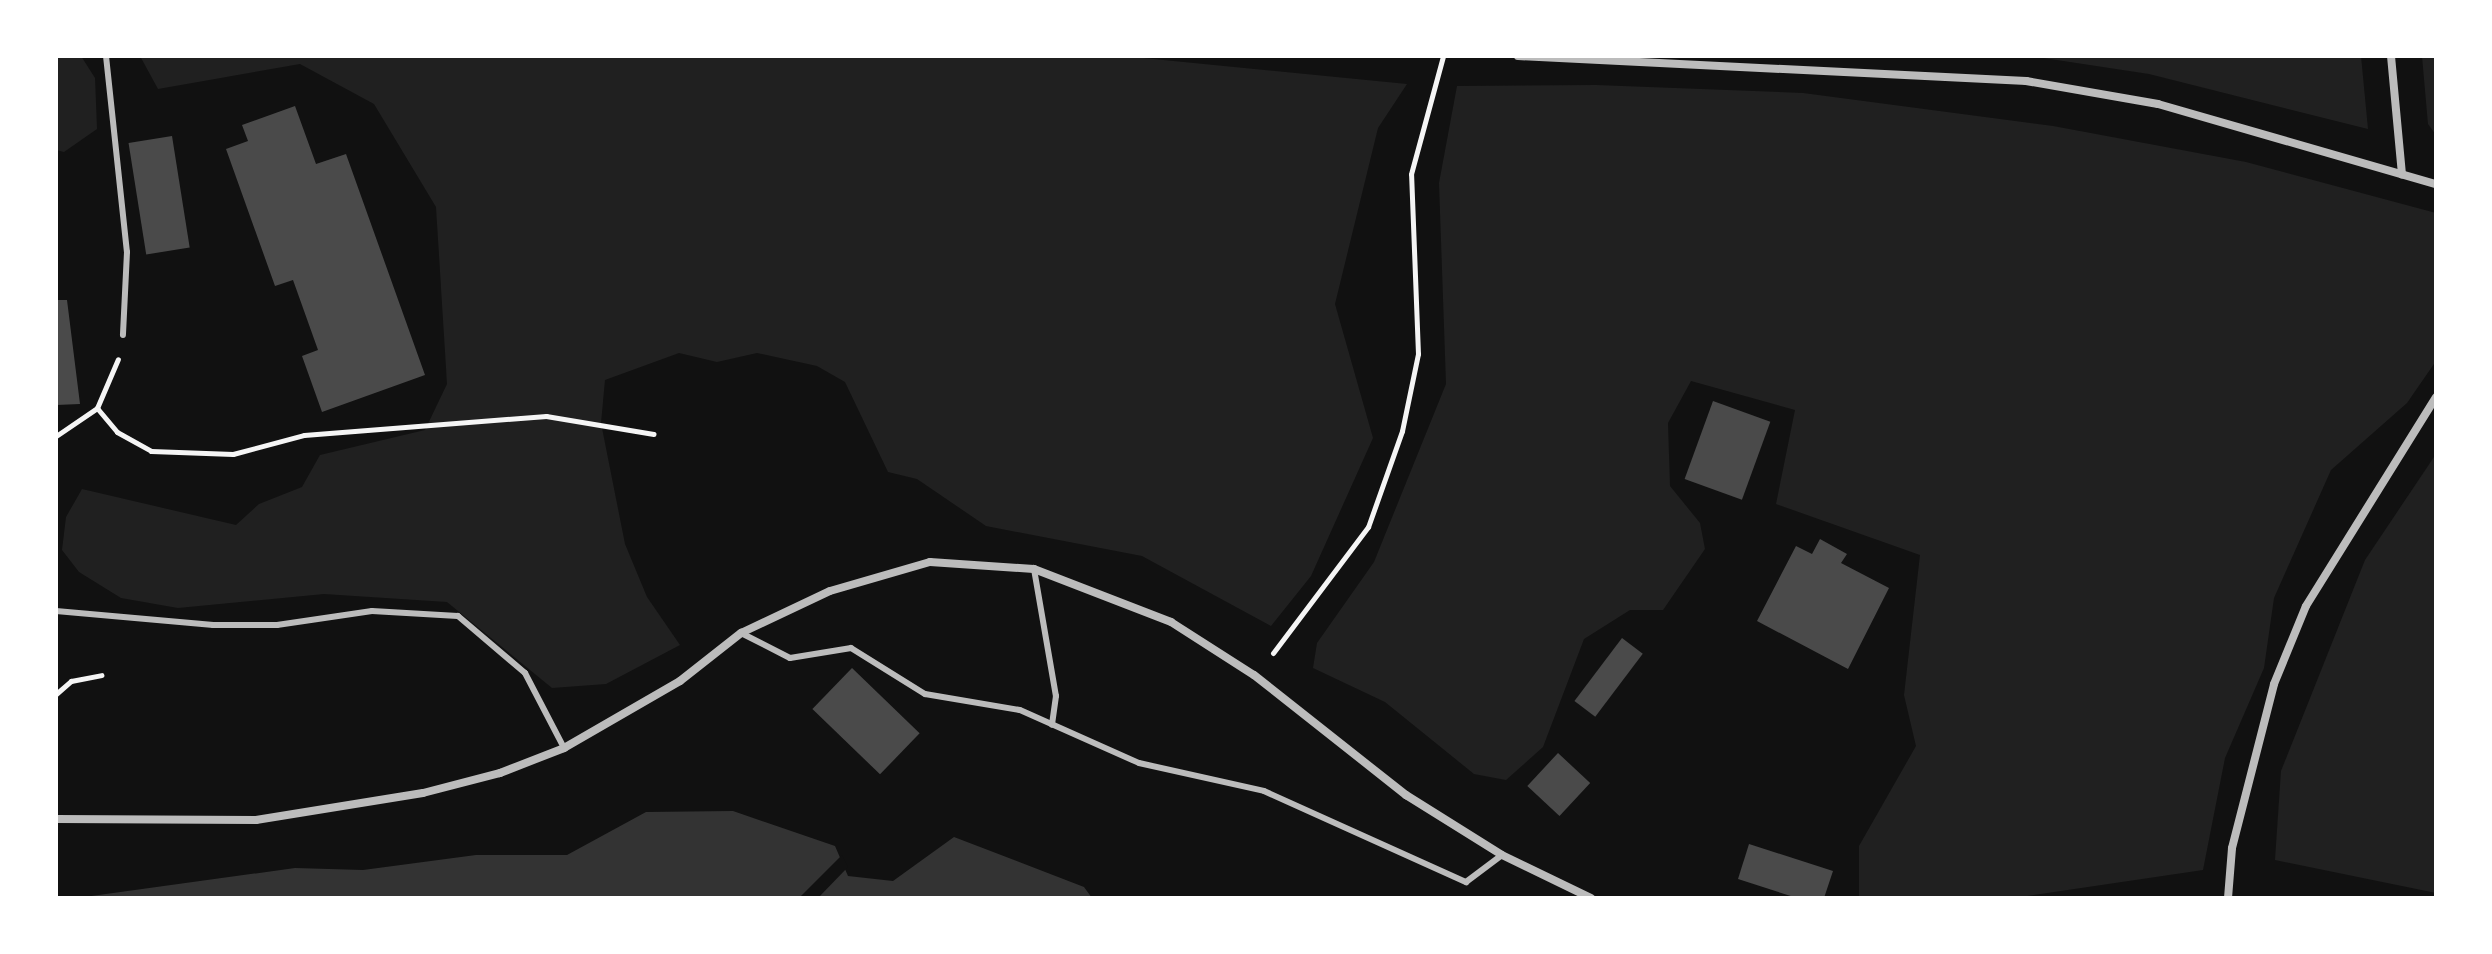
<!DOCTYPE html>
<html>
<head>
<meta charset="utf-8">
<style>
	body { margin:0 }
	#map { position:relative; width:2492px; height:954px; overflow:hidden; background:#111; font-family:"Varela Round",sans-serif }
	div>[style] { position:absolute }
	[style*='--x'] { left:calc(var(--x)*1px); top:calc(var(--y)*1px); width:calc(var(--w)*1px); rotate:calc(var(--a)*1deg) }
	.green>* { inset:0; background:#202020 }
	.water>* { inset:0; background:#333 }
	.pier>* { inset:0; background:#111 }
	.building>* { inset:0; background:#4a4a4a; transform-origin:0 0 }
	.path>* { height:5px; margin:-2.5px; padding:0 2.5px; transform-origin:2.5px; border-radius:2.5px; background:#f5f5f5 }
	.service>* { height:6px; margin:-3px; padding:0 3px; transform-origin:3px; border-radius:3px; background:#bcbcbc }
	.minor>* { height:8px; margin:-4px; padding:0 4px; transform-origin:4px; border-radius:4px; background:#bcbcbc }
	span { translate:-50% -50%; white-space:nowrap; text-align:center; line-height:1.15; -webkit-text-stroke:6px #fff; paint-order:stroke }
	.frame { position:absolute; inset:0; border:58px solid #fff; pointer-events:none }
</style>
</head>
<body>
<div id="map">
	<div class="green">
		<div style="clip-path:polygon(56px 56px,81px 56px,95px 78px,97px 129px,64px 152px,56px 150px)"></div>
		<div style="clip-path:polygon(140px 56px,1123px 56px,1407px 84px,1378px 128px,1335px 304px,1373px 438px,1311px 576px,1271px 626px,1142px 556px,986px 526px,917px 479px,888px 472px,845px 382px,817px 366px,757px 353px,717px 362px,679px 353px,605px 380px,601px 423px,625px 544px,647px 597px,680px 645px,606px 684px,552px 688px,447px 602px,324px 594px,178px 608px,121px 598px,79px 572px,62px 550px,66px 517px,82px 489px,236px 525px,259px 504px,302px 487px,320px 455px,425px 430px,447px 384px,436px 207px,374px 104px,300px 64px,158px 89px)"></div>
		<div style="clip-path:polygon(2031px 56px,2361px 56px,2368px 129px,2149px 74px)"></div>
		<div style="clip-path:polygon(2422px 56px,2436px 56px,2436px 135px,2428px 124px)"></div>
		<div style="clip-path:polygon(1596px 85px,1803px 93px,2053px 126px,2246px 162px,2436px 213px,2436px 361px,2407px 403px,2331px 470px,2274px 598px,2264px 668px,2225px 758px,2203px 870px,2014px 898px,1859px 897px,1859px 846px,1916px 746px,1904px 695px,1920px 555px,1776px 504px,1795px 410px,1691px 381px,1668px 423px,1670px 486px,1700px 523px,1705px 549px,1663px 610px,1630px 610px,1584px 639px,1543px 747px,1506px 780px,1474px 774px,1385px 702px,1313px 668px,1317px 643px,1374px 562px,1446px 384px,1439px 183px,1457px 86px)"></div>
		<div style="clip-path:polygon(2436px 454px,2436px 893px,2275px 860px,2281px 771px,2365px 560px)"></div>
	</div>
	<div class="water">
		<div style="clip-path:polygon(733px 811px,835px 846px,848px 876px,893px 881px,954px 837px,1084px 887px,1092px 898px,77px 898px,295px 868px,363px 870px,476px 855px,567px 855px,646px 812px)"></div>
	</div>
	<div class="pier">
		<div style="clip-path:polygon(842px 855px,848px 867px,818px 898px,799px 898px)"></div>
	</div>
	<div class="building">
		<div style="clip-path:polygon(295px 106px,316px 164px,346px 154px,425px 375px,322px 412px,302px 356px,318px 350px,293px 280px,275px 286px,226px 149px,248px 141px,242px 125px)"></div>
		<div style="left:172px;top:136px;width:113px;height:44px;rotate:81deg"></div>
		<div style="clip-path:polygon(56px 300px,67px 300px,80px 404px,56px 405px)"></div>
		<div style="left:1713px;top:401px;width:61px;height:83px;rotate:20deg"></div>
		<div style="clip-path:polygon(1820px 539px,1847px 554px,1841px 563px,1889px 588px,1848px 669px,1757px 621px,1796px 546px,1812px 554px)"></div>
		<div style="left:1622px;top:638px;width:26px;height:79px;rotate:37deg"></div>
		<div style="left:852px;top:668px;width:94px;height:57px;rotate:44deg"></div>
		<div style="left:1558px;top:753px;width:44px;height:45px;rotate:43deg"></div>
		<div style="clip-path:polygon(1749px 844px,1833px 871px,1824px 898px,1797px 898px,1738px 879px)"></div>
	</div>
	<div class="path">
		<div style="--x:97;--y:408;--w:31;--a:50"></div>
		<div style="--x:117;--y:432;--w:39;--a:29"></div>
		<div style="--x:151;--y:451;--w:82;--a:2.1"></div>
		<div style="--x:233;--y:454;--w:73;--a:-15"></div>
		<div style="--x:304;--y:435;--w:243;--a:-4.5"></div>
		<div style="--x:546;--y:416;--w:109;--a:9.5"></div>
		<div style="--x:56;--y:436;--w:50;--a:-34.3"></div>
		<div style="--x:97;--y:408;--w:53;--a:-66.8"></div>
		<div style="--x:1273;--y:653;--w:158;--a:-53"></div>
		<div style="--x:1368;--y:527;--w:102;--a:-70.5"></div>
		<div style="--x:1402;--y:431;--w:79;--a:-78.3"></div>
		<div style="--x:1418;--y:354;--w:180;--a:-92.2"></div>
		<div style="--x:1411;--y:174;--w:122;--a:-74.8"></div>
		<div style="--x:56;--y:694;--w:20;--a:-41"></div>
		<div style="--x:71;--y:681;--w:31;--a:-11"></div>
	</div>
	<div class="service">
		<div style="--x:106;--y:56;--w:197;--a:83.9"></div>
		<div style="--x:127;--y:252;--w:83;--a:92.8"></div>
		<div style="--x:1034;--y:569;--w:129;--a:80.2"></div>
		<div style="--x:1056;--y:696;--w:29;--a:98"></div>
		<div style="--x:56;--y:611;--w:158;--a:5.1"></div>
		<div style="--x:213;--y:625;--w:64;--a:0"></div>
		<div style="--x:277;--y:625;--w:96;--a:-8.4"></div>
		<div style="--x:372;--y:611;--w:86;--a:3.3"></div>
		<div style="--x:458;--y:616;--w:88;--a:40.4"></div>
		<div style="--x:525;--y:673;--w:85;--a:62.5"></div>
		<div style="--x:741;--y:633;--w:55;--a:27"></div>
		<div style="--x:790;--y:658;--w:62;--a:-9.3"></div>
		<div style="--x:851;--y:648;--w:87;--a:31.9"></div>
		<div style="--x:925;--y:694;--w:96;--a:9.6"></div>
		<div style="--x:1020;--y:710;--w:130;--a:24"></div>
		<div style="--x:1139;--y:763;--w:128;--a:12.6"></div>
		<div style="--x:1264;--y:791;--w:222;--a:24.3"></div>
		<div style="--x:1466;--y:882;--w:45;--a:-36.9"></div>
	</div>
	<div class="minor">
		<div style="--x:1518;--y:56;--w:509;--a:2.82"></div>
		<div style="--x:2026;--y:81;--w:134;--a:9.9"></div>
		<div style="--x:2158;--y:104;--w:289;--a:16.1"></div>
		<div style="--x:2391;--y:56;--w:119;--a:84.7"></div>
		<div style="--x:56;--y:819;--w:200;--a:0.3"></div>
		<div style="--x:256;--y:820;--w:169;--a:-9.2"></div>
		<div style="--x:423;--y:793;--w:80;--a:-14.6"></div>
		<div style="--x:500;--y:773;--w:69;--a:-21.3"></div>
		<div style="--x:564;--y:748;--w:134;--a:-30"></div>
		<div style="--x:680;--y:681;--w:78;--a:-38.2"></div>
		<div style="--x:741;--y:633;--w:98;--a:-25.3"></div>
		<div style="--x:830;--y:591;--w:104;--a:-16.2"></div>
		<div style="--x:930;--y:562;--w:104;--a:3.9"></div>
		<div style="--x:1034;--y:569;--w:147;--a:21.1"></div>
		<div style="--x:1171;--y:622;--w:98;--a:32.6"></div>
		<div style="--x:1254;--y:675;--w:194;--a:38.3"></div>
		<div style="--x:1406;--y:795;--w:113;--a:32"></div>
		<div style="--x:1502;--y:855;--w:99;--a:25.8"></div>
		<div style="--x:2228;--y:898;--w:50;--a:-85.4"></div>
		<div style="--x:2232;--y:848;--w:169;--a:-75.6"></div>
		<div style="--x:2274;--y:684;--w:84;--a:-67.7"></div>
		<div style="--x:2306;--y:606;--w:246;--a:-58.1"></div>
	</div>
	<div class="frame"></div>
</div>
</body>
</html>
